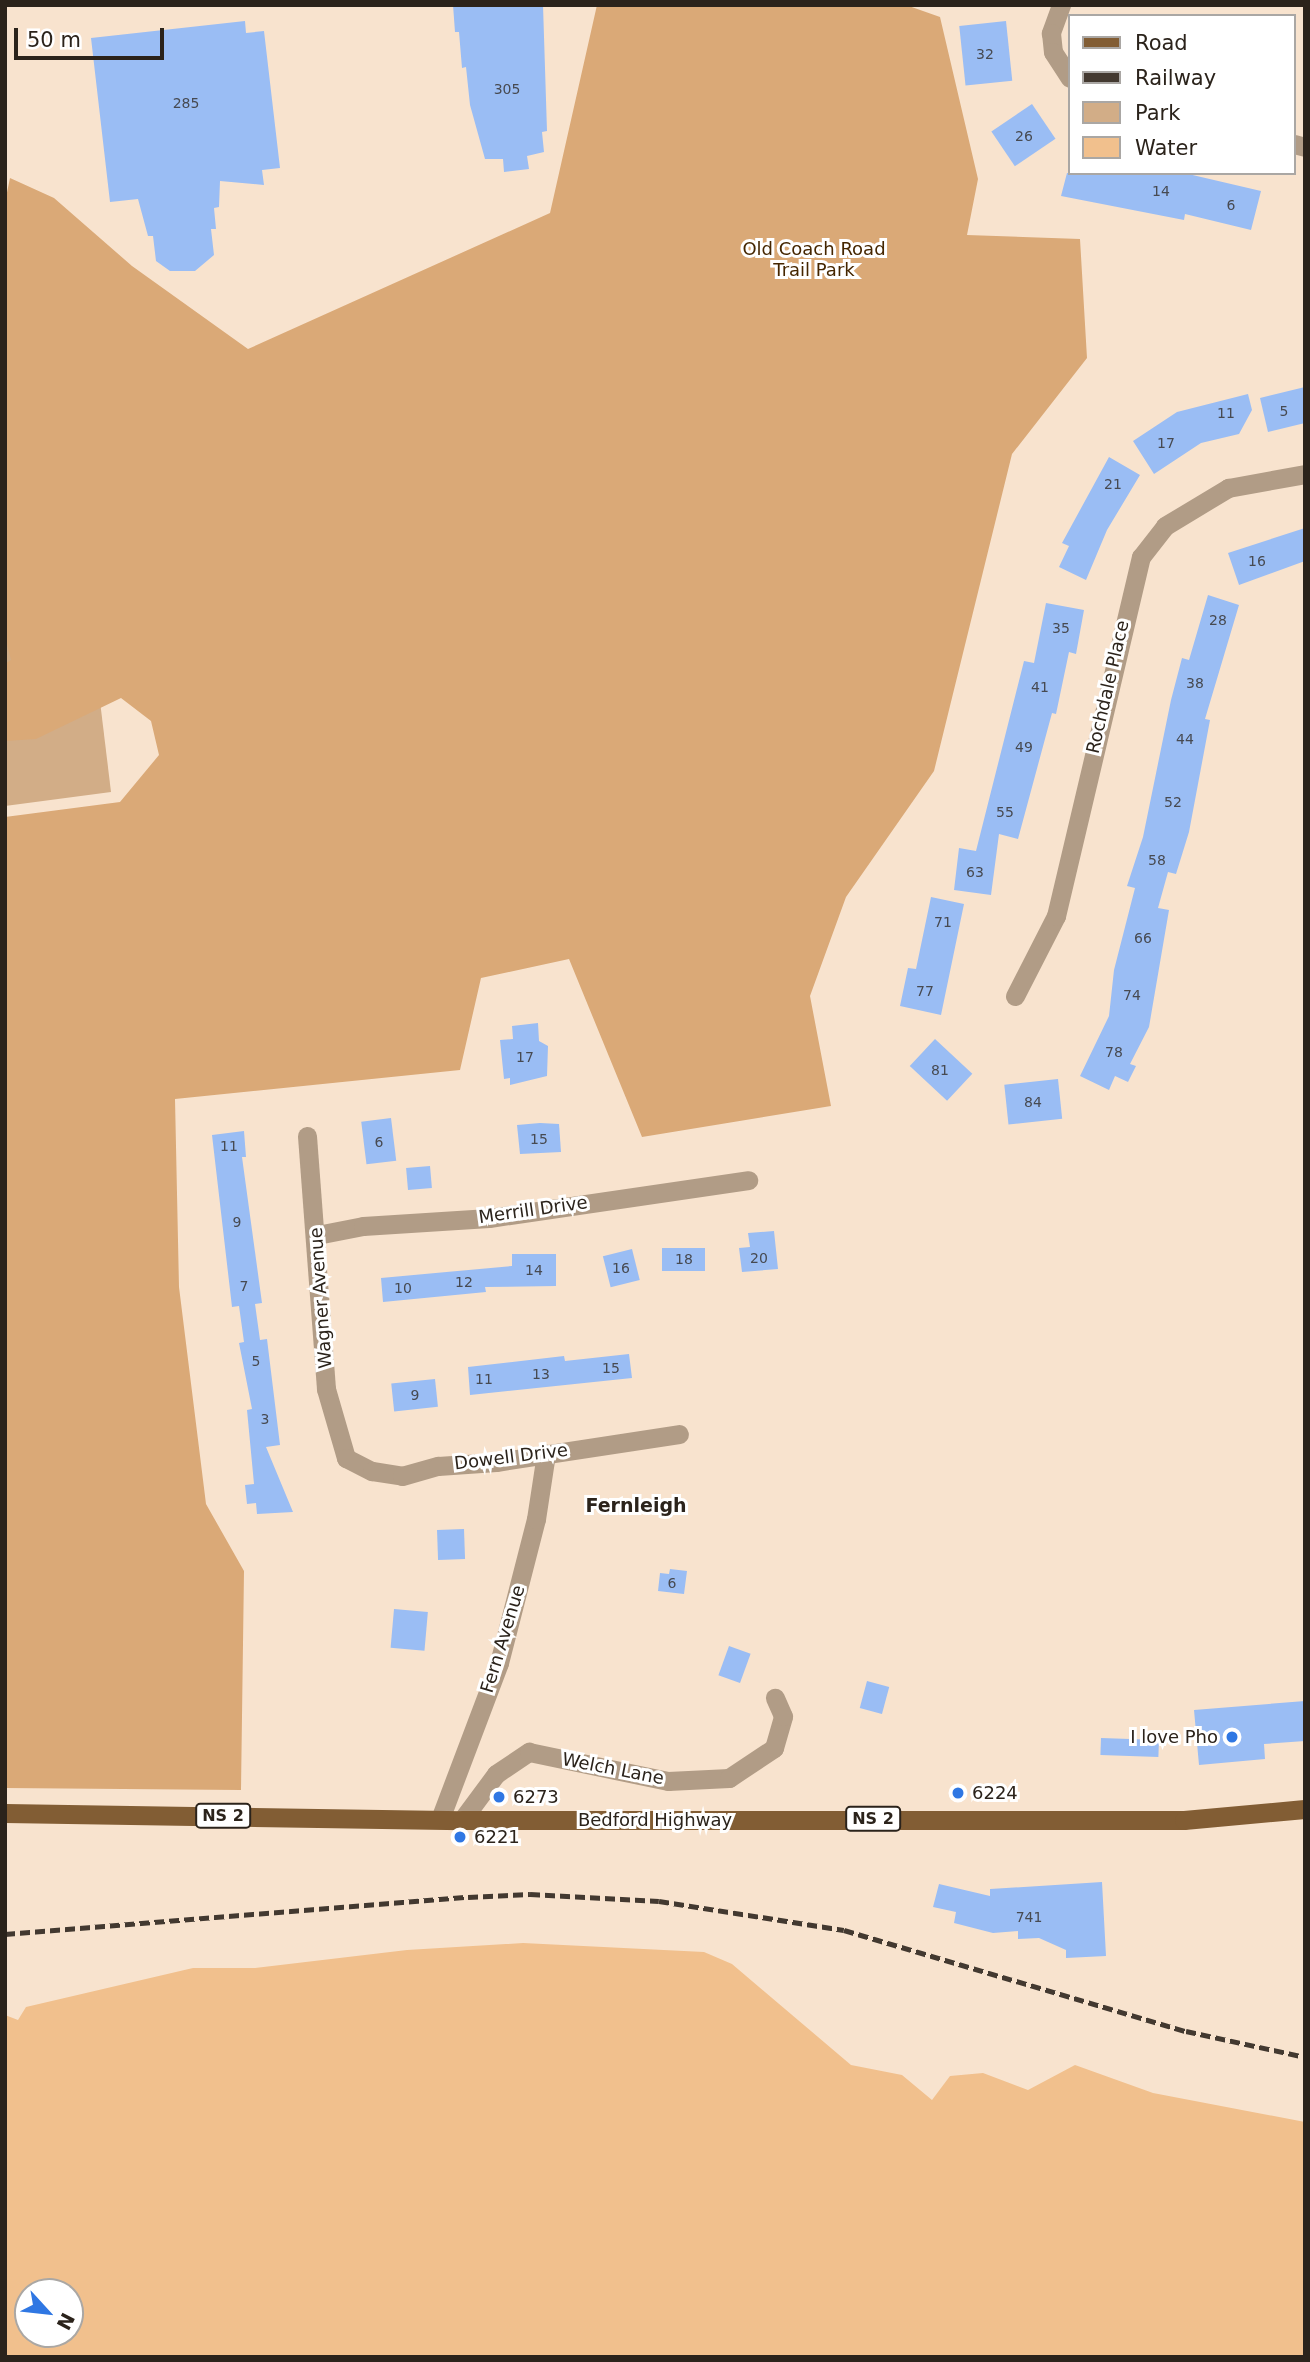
<!DOCTYPE html>
<html>
<head>
<meta charset="utf-8">
<style>
	body { margin:0 }
	#map { position:relative; width:1310px; height:2362px; overflow:hidden; background:#f8e3ce; font-family:"DejaVu Sans",sans-serif }
	div>[style] { position:absolute }
	[style*='--x'] { left:calc(var(--x)*1px); top:calc(var(--y)*1px); width:calc(var(--w)*1px); rotate:calc(var(--a)*1deg) }
	.green>* { inset:0; background:#d2ad87 }
	.forest>* { inset:0; background:#daa977 }
	.water>* { inset:0; background:#f1c08d }
	.building>* { inset:0; background:#9abdf4; transform-origin:0 0 }
	.minor>* { height:19px; margin:-9.5px; padding:0 9.5px; transform-origin:9.5px; border-radius:9.5px; background:#b19c86 }
	.primary>* { height:19px; margin:-9.5px; padding:0 9.5px; transform-origin:9.5px; border-radius:9.5px; background:#825d34 }
	.rail>* { height:5px; margin-top:-2.5px; transform-origin:0; background:repeating-linear-gradient(90deg,#433930 0 10px,transparent 0 15px) }
	.dots>* { width:19px; height:19px; translate:-50% -50%; box-sizing:border-box; border:4px solid #fff; border-radius:50% }
	span { translate:-50% -50%; white-space:nowrap; text-align:center; line-height:1.15; -webkit-text-stroke:6px #fff; paint-order:stroke }
	.number-label { font-size:14px; color:#474a51 }
	.number-label span { -webkit-text-stroke-width:0 }
	.shield-label span { padding:2px 5px; background:#fff; border:2px solid; border-radius:5px; -webkit-text-stroke-width:0 }
	.shield-label { font-size:16px; color:#2b231b; font-weight:700 }
	.park-label { font-size:18px; color:#452600 }
	.street-label { font-size:18px; color:#2b231b }
	.poi-label { font-size:18px; color:#2b231b }
	.right { translate:-100% -50%; text-align:right }
	.left { translate:0 -50%; text-align:left }
	.neighbourhood-label { font-size:19px; color:#2b231b; font-weight:700 }
	.frame { position:absolute; inset:0; border:7px solid #2b231b; pointer-events:none }
	.legend { position:absolute; left:1068px; top:14px; width:228px; height:161px; box-sizing:border-box; background:#fff; border:2px solid #aaa7a4; margin:0; padding:9px 12px; list-style:none; font-size:21px; color:#2b231b }
	.legend li { display:flex; align-items:center; gap:14px; height:35px }
	.legend b { width:35px; border:2px solid #aaa7a4 }
	.north { position:absolute; left:14px; top:2278px; width:70px; height:70px; box-sizing:border-box; background:#fff; border:2px solid #aaa7a4; border-radius:50%; rotate:117deg; font-size:19px; font-weight:700; line-height:28px; text-align:center; color:#2b231b }
	.north::after { content:''; display:block; margin:auto; width:24px; height:32px; background:#2f77e3; clip-path:polygon(50% 0,100% 100%,50% 72%,0 100%) }
	.scale { position:absolute; left:14px; top:28px; width:150px; height:32px; box-sizing:border-box; border:4px solid #2b231b; border-top:0; padding-left:9px; font-size:21px; line-height:24px; white-space:nowrap; color:#2b231b; -webkit-text-stroke:5px #fff; paint-order:stroke }
</style>
</head>
<body>
<div id="map">
	<div class="green">
		<div style="clip-path:polygon(61px 379px,111px 792px,5px 806px,5px 581px)"></div>
	</div>
	<div class="forest">
		<div style="clip-path:polygon(597px 5px,906px 5px,940px 17px,978px 179px,967px 235px,1080px 239px,1087px 358px,1012px 454px,934px 771px,846px 897px,810px 996px,831px 1106px,642px 1137px,569px 959px,481px 978px,460px 1070px,175px 1099px,179px 1287px,206px 1504px,244px 1571px,241px 1790px,5px 1788px,5px 817px,120px 802px,159px 755px,151px 721px,121px 698px,36px 739px,5px 741px,5px 664px,11px 660px,5px 636px,5px 202px,10px 178px,54px 198px,132px 266px,248px 349px,550px 213px)"></div>
	</div>
	<div class="water">
		<div style="clip-path:polygon(evenodd,523px 1943px,704px 1952px,732px 1964px,851px 2065px,902px 2075px,932px 2100px,950px 2076px,983px 2073px,1028px 2090px,1075px 2065px,1153px 2093px,1305px 2122px,1305px 2357px,5px 2357px,5px 2015px,18px 2020px,26px 2007px,193px 1968px,255px 1968px,407px 1950px,523px 1943px,28px 2292px,70px 2292px,70px 2334px,28px 2334px,28px 2292px)"></div>
	</div>
	<div class="building">
		<div style="clip-path:polygon(453px 5px,543px 5px,547px 131px,542px 132px,544px 152px,527px 156px,529px 169px,504px 172px,503px 159px,485px 159px,470px 105px,466px 67px,462px 68px,459px 32px,455px 32px)"></div>
		<div style="clip-path:polygon(245px 21px,246px 33px,264px 31px,280px 168px,262px 170px,264px 185px,220px 181px,219px 207px,214px 208px,216px 229px,211px 229px,214px 255px,195px 271px,170px 271px,156px 261px,153px 236px,148px 236px,138px 199px,110px 202px,91px 38px)"></div>
		<div style="left:1006px;top:21px;width:60px;height:47px;rotate:84deg"></div>
		<div style="left:1032px;top:104px;width:42px;height:49px;rotate:56deg"></div>
		<div style="clip-path:polygon(1067px 173px,1184px 173px,1261px 191px,1251px 230px,1185px 214px,1184px 220px,1061px 196px)"></div>
		<div style="clip-path:polygon(1305px 387px,1305px 423px,1268px 432px,1260px 398px)"></div>
		<div style="clip-path:polygon(1248px 394px,1252px 410px,1239px 434px,1201px 443px,1154px 474px,1133px 441px,1177px 412px)"></div>
		<div style="clip-path:polygon(1109px 457px,1140px 475px,1107px 530px,1086px 580px,1059px 567px,1069px 546px,1062px 543px)"></div>
		<div style="clip-path:polygon(1305px 528px,1305px 561px,1239px 585px,1228px 553px)"></div>
		<div style="clip-path:polygon(1208px 595px,1239px 605px,1205px 719px,1210px 720px,1189px 832px,1176px 874px,1168px 872px,1158px 908px,1169px 910px,1149px 1027px,1130px 1064px,1136px 1066px,1128px 1082px,1115px 1076px,1109px 1090px,1080px 1076px,1109px 1016px,1114px 970px,1135px 888px,1127px 886px,1143px 837px,1171px 700px,1182px 658px,1189px 660px)"></div>
		<div style="clip-path:polygon(1046px 603px,1084px 610px,1076px 654px,1069px 652px,1056px 714px,1052px 713px,1018px 839px,999px 834px,991px 895px,954px 890px,959px 848px,976px 851px,1024px 661px,1034px 663px)"></div>
		<div style="clip-path:polygon(931px 897px,964px 904px,941px 1015px,900px 1006px,908px 968px,916px 969px)"></div>
		<div style="clip-path:polygon(538px 1023px,539px 1041px,548px 1046px,547px 1076px,510px 1085px,510px 1078px,504px 1079px,500px 1040px,513px 1039px,512px 1026px)"></div>
		<div style="left:935px;top:1039px;width:51px;height:37px;rotate:43deg"></div>
		<div style="left:1058px;top:1079px;width:40px;height:54px;rotate:84deg"></div>
		<div style="left:391px;top:1118px;width:43px;height:30px;rotate:83deg"></div>
		<div style="clip-path:polygon(540px 1123px,559px 1124px,561px 1152px,520px 1154px,517px 1125px)"></div>
		<div style="clip-path:polygon(244px 1131px,246px 1157px,242px 1157px,262px 1303px,255px 1304px,260px 1340px,267px 1339px,280px 1445px,266px 1447px,293px 1512px,257px 1514px,256px 1503px,247px 1504px,245px 1485px,254px 1484px,247px 1410px,252px 1409px,239px 1343px,244px 1342px,239px 1306px,232px 1307px,212px 1135px)"></div>
		<div style="left:430px;top:1166px;width:22px;height:24px;rotate:85deg"></div>
		<div style="clip-path:polygon(774px 1231px,778px 1269px,742px 1272px,739px 1248px,750px 1247px,748px 1233px)"></div>
		<div style="left:662px;top:1248px;width:43px;height:23px"></div>
		<div style="left:632px;top:1249px;width:32px;height:30px;rotate:76deg"></div>
		<div style="clip-path:polygon(512px 1254px,556px 1254px,556px 1286px,485px 1287px,486px 1292px,383px 1302px,381px 1278px,512px 1266px)"></div>
		<div style="clip-path:polygon(629px 1354px,632px 1378px,470px 1395px,468px 1367px,564px 1356px,565px 1361px)"></div>
		<div style="left:435px;top:1379px;width:28px;height:44px;rotate:84deg"></div>
		<div style="left:464px;top:1529px;width:30px;height:27px;rotate:88deg"></div>
		<div style="clip-path:polygon(670px 1569px,687px 1571px,684px 1594px,658px 1591px,660px 1573px,669px 1574px)"></div>
		<div style="left:394px;top:1609px;width:34px;height:39px;rotate:5deg"></div>
		<div style="left:729px;top:1646px;width:23px;height:31px;rotate:20deg"></div>
		<div style="left:867px;top:1681px;width:23px;height:28px;rotate:15deg"></div>
		<div style="clip-path:polygon(1305px 1701px,1305px 1741px,1264px 1744px,1265px 1759px,1199px 1765px,1194px 1710px)"></div>
		<div style="left:1101px;top:1738px;width:58px;height:17px;rotate:2deg"></div>
		<div style="clip-path:polygon(1102px 1882px,1106px 1956px,1066px 1958px,1066px 1950px,1039px 1938px,1018px 1939px,1018px 1931px,993px 1933px,954px 1923px,956px 1912px,933px 1907px,939px 1884px,990px 1896px,990px 1889px)"></div>
	</div>
	<div class="minor">
		<div style="--x:1061;--y:5;--w:30;--a:110"></div>
		<div style="--x:1051;--y:33;--w:19;--a:84"></div>
		<div style="--x:1053;--y:52;--w:31;--a:57"></div>
		<div style="--x:1294;--y:144;--w:11;--a:15"></div>
		<div style="--x:1015;--y:996;--w:90;--a:-62.9"></div>
		<div style="--x:1056;--y:916;--w:369;--a:-76.7"></div>
		<div style="--x:1141;--y:557;--w:39;--a:-52"></div>
		<div style="--x:1165;--y:526;--w:74;--a:-31.1"></div>
		<div style="--x:1228;--y:488;--w:78;--a:-10.3"></div>
		<div style="--x:307;--y:1136;--w:254;--a:85.7"></div>
		<div style="--x:326;--y:1389;--w:72;--a:73.8"></div>
		<div style="--x:346;--y:1458;--w:29;--a:27"></div>
		<div style="--x:372;--y:1471;--w:30;--a:9"></div>
		<div style="--x:402;--y:1476;--w:37;--a:-16"></div>
		<div style="--x:438;--y:1466;--w:58;--a:-3.9"></div>
		<div style="--x:496;--y:1462;--w:185;--a:-8.7"></div>
		<div style="--x:317;--y:1235;--w:47;--a:-11.1"></div>
		<div style="--x:363;--y:1226;--w:126;--a:-3.6"></div>
		<div style="--x:489;--y:1218;--w:262;--a:-8.3"></div>
		<div style="--x:440;--y:1819;--w:167;--a:-69.3"></div>
		<div style="--x:499;--y:1663;--w:149;--a:-75.6"></div>
		<div style="--x:536;--y:1519;--w:66;--a:-81.3"></div>
		<div style="--x:462;--y:1820;--w:57;--a:-53.5"></div>
		<div style="--x:496;--y:1774;--w:40;--a:-34"></div>
		<div style="--x:529;--y:1752;--w:142;--a:11.8"></div>
		<div style="--x:668;--y:1781;--w:61;--a:-2.8"></div>
		<div style="--x:729;--y:1778;--w:54;--a:-33.7"></div>
		<div style="--x:774;--y:1748;--w:33;--a:-74"></div>
		<div style="--x:783;--y:1716;--w:20;--a:-114"></div>
	</div>
	<div class="primary">
		<div style="--x:5;--y:1813;--w:457;--a:0.9"></div>
		<div style="--x:462;--y:1820;--w:722;--a:0"></div>
		<div style="--x:1184;--y:1820;--w:121;--a:-5.2"></div>
	</div>
	<div class="rail">
		<div style="--x:5;--y:1934;--w:464;--a:-4.6"></div>
		<div style="--x:468;--y:1897;--w:62;--a:-2.8"></div>
		<div style="--x:530;--y:1894;--w:129;--a:3.1"></div>
		<div style="--x:659;--y:1901;--w:187;--a:8.9"></div>
		<div style="--x:844;--y:1930;--w:357;--a:16.5"></div>
		<div style="--x:1186;--y:2031;--w:122;--a:12.3"></div>
	</div>
	<div class="dots">
		<div style="left:1232px;top:1737px;background:#2f77e3"></div>
		<div style="left:958px;top:1793px;background:#2f77e3"></div>
		<div style="left:499px;top:1797px;background:#2f77e3"></div>
		<div style="left:460px;top:1837px;background:#2f77e3"></div>
	</div>
	<div class="number-label">
		<span style="left:985px;top:54px">32</span>
		<span style="left:507px;top:89px">305</span>
		<span style="left:186px;top:103px">285</span>
		<span style="left:1024px;top:136px">26</span>
		<span style="left:1161px;top:191px">14</span>
		<span style="left:1231px;top:205px">6</span>
		<span style="left:1284px;top:411px">5</span>
		<span style="left:1226px;top:413px">11</span>
		<span style="left:1166px;top:443px">17</span>
		<span style="left:1113px;top:484px">21</span>
		<span style="left:1257px;top:561px">16</span>
		<span style="left:1218px;top:620px">28</span>
		<span style="left:1061px;top:628px">35</span>
		<span style="left:1195px;top:683px">38</span>
		<span style="left:1040px;top:687px">41</span>
		<span style="left:1185px;top:739px">44</span>
		<span style="left:1024px;top:747px">49</span>
		<span style="left:1173px;top:802px">52</span>
		<span style="left:1005px;top:812px">55</span>
		<span style="left:1157px;top:860px">58</span>
		<span style="left:975px;top:872px">63</span>
		<span style="left:943px;top:922px">71</span>
		<span style="left:1143px;top:938px">66</span>
		<span style="left:925px;top:991px">77</span>
		<span style="left:1132px;top:995px">74</span>
		<span style="left:1114px;top:1052px">78</span>
		<span style="left:525px;top:1057px">17</span>
		<span style="left:940px;top:1070px">81</span>
		<span style="left:1033px;top:1102px">84</span>
		<span style="left:539px;top:1139px">15</span>
		<span style="left:379px;top:1142px">6</span>
		<span style="left:229px;top:1146px">11</span>
		<span style="left:237px;top:1222px">9</span>
		<span style="left:759px;top:1258px">20</span>
		<span style="left:684px;top:1259px">18</span>
		<span style="left:621px;top:1268px">16</span>
		<span style="left:534px;top:1270px">14</span>
		<span style="left:464px;top:1282px">12</span>
		<span style="left:244px;top:1286px">7</span>
		<span style="left:403px;top:1288px">10</span>
		<span style="left:256px;top:1361px">5</span>
		<span style="left:611px;top:1368px">15</span>
		<span style="left:541px;top:1374px">13</span>
		<span style="left:484px;top:1379px">11</span>
		<span style="left:415px;top:1395px">9</span>
		<span style="left:265px;top:1419px">3</span>
		<span style="left:672px;top:1583px">6</span>
		<span style="left:1029px;top:1917px">741</span>
	</div>
	<div class="shield-label">
		<span style="left:223px;top:1816px">NS 2</span>
		<span style="left:873px;top:1819px">NS 2</span>
	</div>
	<div class="park-label">
		<span style="left:814px;top:260px">Old Coach Road<br>Trail Park</span>
	</div>
	<div class="street-label">
		<span style="left:1108px;top:687px;rotate:-77deg">Rochdale Place</span>
		<span style="left:533px;top:1210px;rotate:-8deg">Merrill Drive</span>
		<span style="left:321px;top:1298px;rotate:-94deg">Wagner Avenue</span>
		<span style="left:511px;top:1457px;rotate:-7deg">Dowell Drive</span>
		<span style="left:503px;top:1639px;rotate:-73deg">Fern Avenue</span>
		<span style="left:613px;top:1769px;rotate:11deg">Welch Lane</span>
		<span style="left:655px;top:1820px">Bedford Highway</span>
	</div>
	<div class="poi-label">
		<span class="right" style="left:1218px;top:1737px">I love Pho</span>
		<span class="left" style="left:972px;top:1793px">6224</span>
		<span class="left" style="left:513px;top:1797px">6273</span>
		<span class="left" style="left:474px;top:1837px">6221</span>
	</div>
	<div class="neighbourhood-label">
		<span style="left:636px;top:1506px">Fernleigh</span>
	</div>
	<div class="frame"></div>
	<ul class="legend">
	<li><b style="height:9px;background:#825d34"></b>Road</li>
	<li><b style="height:9px;background:#433930"></b>Railway</li>
	<li><b style="height:19px;background:#d2ad87"></b>Park</li>
	<li><b style="height:19px;background:#f1c08d"></b>Water</li>
	</ul>
	<div class="north">N</div>
	<div class="scale">50 m</div>
</div>
</body>
</html>
